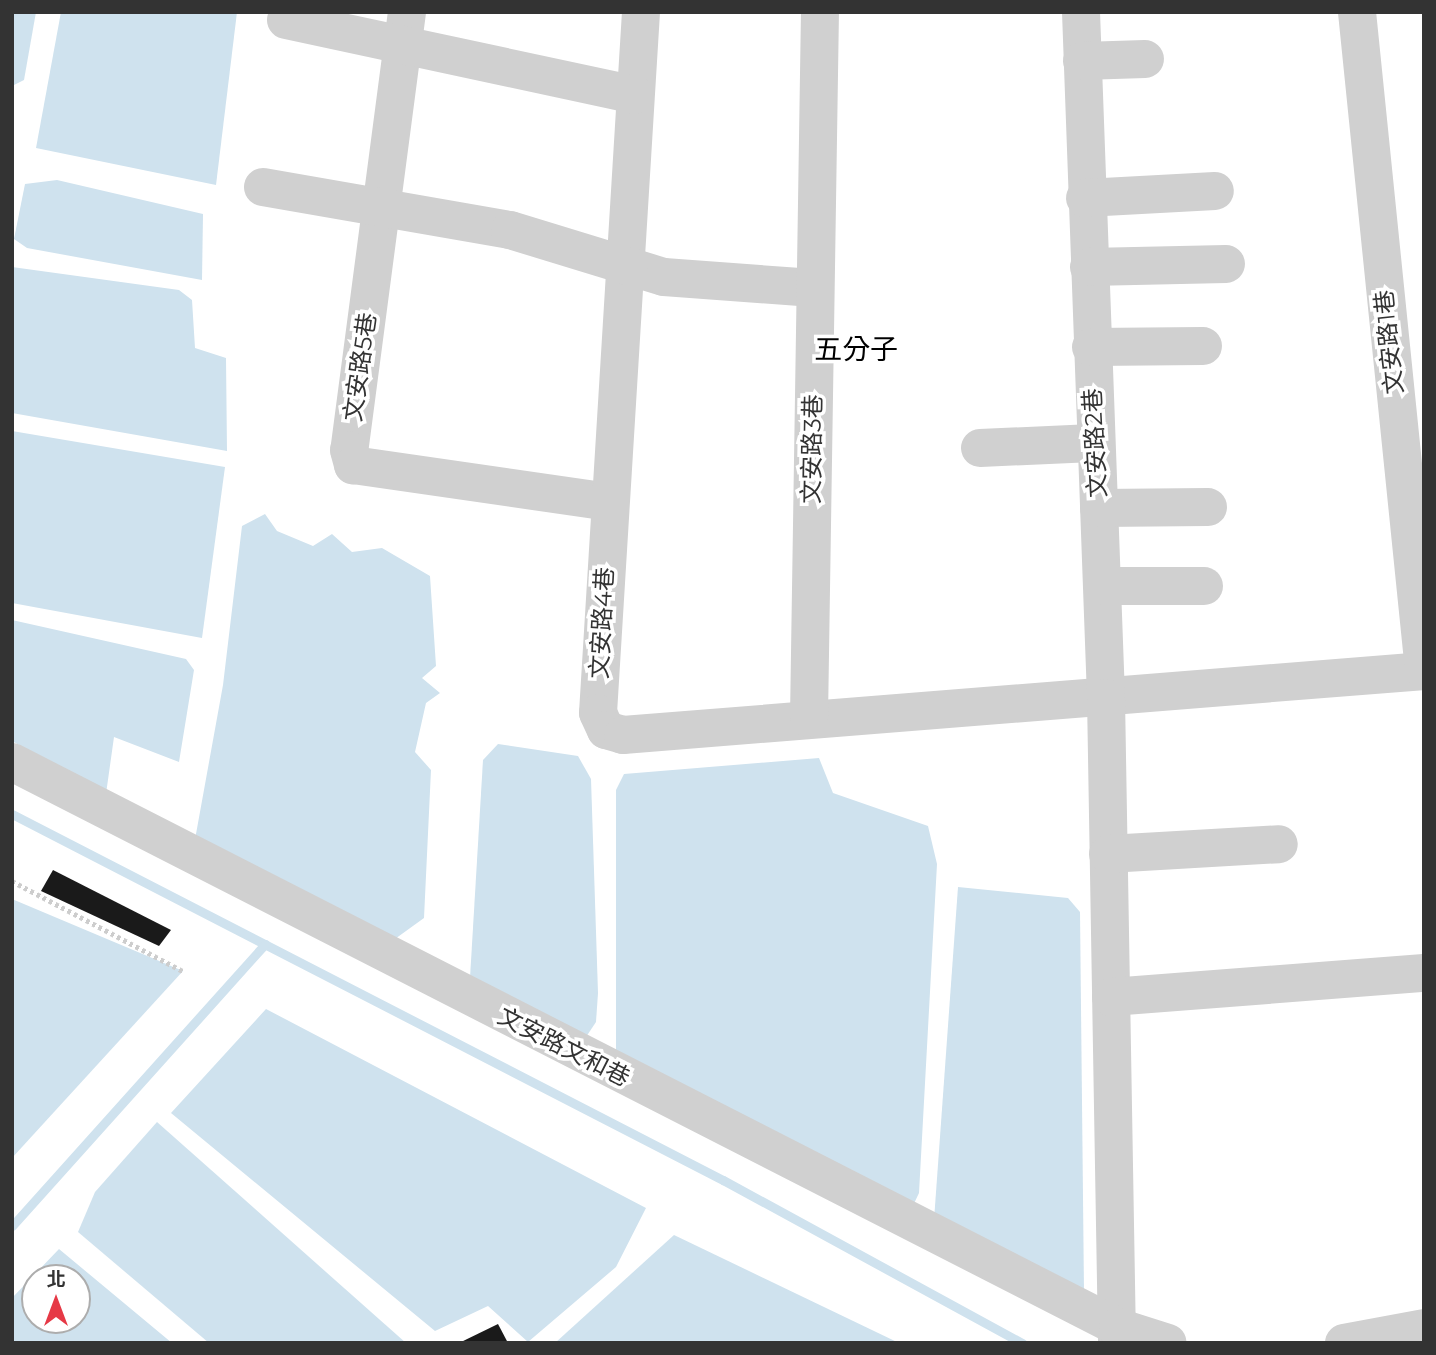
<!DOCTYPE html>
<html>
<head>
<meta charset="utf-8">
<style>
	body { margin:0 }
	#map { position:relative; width:1436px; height:1355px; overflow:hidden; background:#fff; font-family:Montserrat,"Noto Sans TC",sans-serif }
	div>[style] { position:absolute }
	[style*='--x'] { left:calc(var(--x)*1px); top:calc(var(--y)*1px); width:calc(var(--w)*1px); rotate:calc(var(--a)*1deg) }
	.water>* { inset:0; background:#cfe2ee }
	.stream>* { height:9px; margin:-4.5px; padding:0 4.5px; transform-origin:4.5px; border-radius:4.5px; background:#cfe2ee }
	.building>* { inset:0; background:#1a1a1a }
	.path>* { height:4.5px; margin-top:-2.25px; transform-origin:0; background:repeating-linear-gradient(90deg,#cdcdcd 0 3.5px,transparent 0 7px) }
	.minor>* { height:38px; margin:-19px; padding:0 19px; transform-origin:19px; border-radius:19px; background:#d0d0d0 }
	span { translate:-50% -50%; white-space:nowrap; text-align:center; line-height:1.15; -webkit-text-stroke:7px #fff; paint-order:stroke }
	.street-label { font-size:24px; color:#333 }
	.quarter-label { font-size:28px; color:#000 }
	.frame { position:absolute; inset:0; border:14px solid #333; pointer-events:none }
	.north { position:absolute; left:21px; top:1264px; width:70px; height:70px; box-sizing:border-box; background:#fff; border:2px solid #adadad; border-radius:50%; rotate:0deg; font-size:19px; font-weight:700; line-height:28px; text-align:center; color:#333 }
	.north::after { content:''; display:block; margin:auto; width:24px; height:32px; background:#e63946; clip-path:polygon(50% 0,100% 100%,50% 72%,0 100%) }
</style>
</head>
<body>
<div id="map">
	<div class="water">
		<div style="clip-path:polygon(12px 12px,36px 12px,24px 80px,12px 86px)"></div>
		<div style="clip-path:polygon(61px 12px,237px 12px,216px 185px,36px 148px)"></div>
		<div style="clip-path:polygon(57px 180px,203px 214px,202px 280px,27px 248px,14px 239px,25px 184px)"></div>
		<div style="clip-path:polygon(12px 267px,179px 290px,192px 300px,195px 348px,226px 358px,227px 451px,12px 413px)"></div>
		<div style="clip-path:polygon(12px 431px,225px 467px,202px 638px,12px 603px)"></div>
		<div style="clip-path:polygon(265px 514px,277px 531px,313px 546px,332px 534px,352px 552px,382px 548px,430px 576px,436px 666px,422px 678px,440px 693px,426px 703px,415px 752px,431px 770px,424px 918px,388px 944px,194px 845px,223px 685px,242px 526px)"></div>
		<div style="clip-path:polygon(12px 620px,186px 659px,194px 670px,179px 762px,114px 737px,106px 794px,12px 741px)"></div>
		<div style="clip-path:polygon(498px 744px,578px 756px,591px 779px,598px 993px,596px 1022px,584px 1040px,470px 978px,483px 760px)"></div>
		<div style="clip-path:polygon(819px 758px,833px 793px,928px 826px,937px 864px,919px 1193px,910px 1212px,616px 1057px,616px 790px,624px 774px)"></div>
		<div style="clip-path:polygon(958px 887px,1068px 898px,1080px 912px,1084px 1292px,934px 1220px)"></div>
		<div style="clip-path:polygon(12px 899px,183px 971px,12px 1158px)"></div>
		<div style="clip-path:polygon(266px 1009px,646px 1208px,616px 1267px,528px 1342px,488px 1306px,435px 1331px,171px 1113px)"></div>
		<div style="clip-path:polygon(157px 1122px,406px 1343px,209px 1343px,78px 1232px,95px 1192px)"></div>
		<div style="clip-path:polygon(674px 1235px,899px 1343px,555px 1343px)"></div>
		<div style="clip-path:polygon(evenodd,59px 1249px,172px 1343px,12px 1343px,12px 1298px,59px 1249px,35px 1278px,77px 1278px,77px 1320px,35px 1320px,35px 1278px)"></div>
	</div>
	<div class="stream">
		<div style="--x:12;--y:814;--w:800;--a:27.24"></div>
		<div style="--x:723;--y:1180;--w:341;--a:28.6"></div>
		<div style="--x:12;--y:1226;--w:379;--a:-48.1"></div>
	</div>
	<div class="building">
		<div style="clip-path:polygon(53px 870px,171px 930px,159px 946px,41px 891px)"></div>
		<div style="clip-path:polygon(498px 1324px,508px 1343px,459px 1343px)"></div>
	</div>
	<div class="path">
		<div style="--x:12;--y:881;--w:193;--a:27.8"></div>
	</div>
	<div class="minor">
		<div style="--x:407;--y:12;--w:442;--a:97.5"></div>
		<div style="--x:349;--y:450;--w:16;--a:75"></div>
		<div style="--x:353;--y:465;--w:259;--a:8.2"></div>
		<div style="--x:641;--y:12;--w:702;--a:93.51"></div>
		<div style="--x:598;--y:713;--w:19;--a:65"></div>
		<div style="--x:606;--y:730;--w:18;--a:16"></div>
		<div style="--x:623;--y:735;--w:804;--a:-4.57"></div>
		<div style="--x:1081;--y:12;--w:686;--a:87.91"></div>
		<div style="--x:1106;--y:698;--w:645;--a:89.02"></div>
		<div style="--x:1357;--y:12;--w:662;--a:84.19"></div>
		<div style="--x:286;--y:20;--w:357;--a:12.1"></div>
		<div style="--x:1082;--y:61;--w:63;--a:-1.8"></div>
		<div style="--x:263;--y:187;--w:251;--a:9.9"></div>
		<div style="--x:510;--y:230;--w:161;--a:17"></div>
		<div style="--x:664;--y:277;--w:150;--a:4.2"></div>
		<div style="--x:1085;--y:198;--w:130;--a:-3.1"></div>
		<div style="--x:1089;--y:267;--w:137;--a:-1.3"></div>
		<div style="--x:1091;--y:347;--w:112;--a:-0.5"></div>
		<div style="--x:980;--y:448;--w:113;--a:-2.5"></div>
		<div style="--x:1099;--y:508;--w:109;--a:-0.5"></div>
		<div style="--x:1103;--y:586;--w:101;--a:0"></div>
		<div style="--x:809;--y:718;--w:706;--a:-89.11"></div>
		<div style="--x:12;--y:762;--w:1242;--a:27.06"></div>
		<div style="--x:1118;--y:1327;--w:52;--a:17.7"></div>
		<div style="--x:1108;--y:854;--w:171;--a:-3.3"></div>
		<div style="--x:1111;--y:997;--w:314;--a:-4.4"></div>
		<div style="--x:1344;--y:1343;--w:81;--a:-10.6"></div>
	</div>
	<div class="street-label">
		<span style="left:1389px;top:342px;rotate:-96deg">文安路1巷</span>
		<span style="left:360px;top:367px;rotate:-82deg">文安路5巷</span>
		<span style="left:1095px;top:443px;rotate:-93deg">文安路2巷</span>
		<span style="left:812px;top:449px;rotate:-89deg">文安路3巷</span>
		<span style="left:602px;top:623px;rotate:-87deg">文安路4巷</span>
		<span style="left:564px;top:1047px;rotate:27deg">文安路文和巷</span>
	</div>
	<div class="quarter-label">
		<span style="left:856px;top:349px">五分子</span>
	</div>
	<div class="frame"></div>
	<div class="north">北</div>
</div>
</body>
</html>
